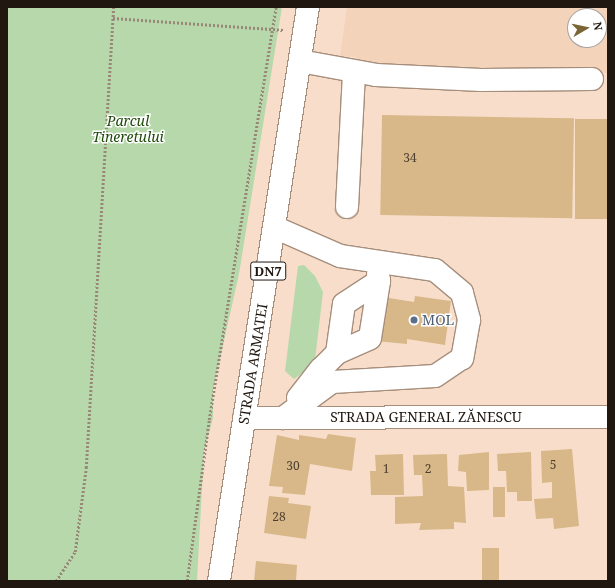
<!DOCTYPE html>
<html>
<head>
<meta charset="utf-8">
<style>
	body { margin:0 }
	#map { position:relative; width:615px; height:588px; overflow:hidden; background:#f8deca; font-family:"Noto Serif",serif }
	div>[style] { position:absolute }
	[style*='--x'] { left:calc(var(--x)*1px); top:calc(var(--y)*1px); width:calc(var(--w)*1px); rotate:calc(var(--a)*1deg) }
	.built>* { inset:0; background:#f4d3bb }
	.green>* { inset:0; background:#b7d8ab }
	.building>* { inset:0; background:#d8b888; transform-origin:0 0 }
	.path>* { height:2.5px; margin-top:-1.25px; transform-origin:0; background:repeating-linear-gradient(90deg,#988677 0 2px,transparent 0 4px) }
	.roads { filter:drop-shadow(1px 0 #a68e7c) drop-shadow(-1px 0 #a68e7c) drop-shadow(0 1px #a68e7c) drop-shadow(0 -1px #a68e7c) }
	.minor>* { height:22px; margin:-11px; padding:0 11px; transform-origin:11px; border-radius:11px; background:#fff }
	.major>* { height:22px; margin:-11px; padding:0 11px; transform-origin:11px; border-radius:11px; background:#fff }
	.dots>* { width:11px; height:11px; translate:-50% -50%; box-sizing:border-box; border:2px solid #fff; border-radius:50% }
	span { translate:-50% -50%; white-space:nowrap; text-align:center; line-height:1.15; -webkit-text-stroke:3px #fff; paint-order:stroke }
	.number-label { font-size:12px; color:#4e3f2e }
	.number-label span { -webkit-text-stroke-width:0 }
	.shield-label span { padding:1px 3px; background:#fff; border:1px solid; border-radius:3px; -webkit-text-stroke-width:0 }
	.shield-label { font-size:13px; color:#201710; font-weight:700 }
	.park-label { font-size:14px; color:#1e4909; font-style:italic }
	.service-label { font-size:14px; color:#4e5e75 }
	.left { translate:0 -50%; text-align:left }
	.street-label { font-size:14px; color:#201710 }
	.frame { position:absolute; inset:0; border:8px solid #201710; pointer-events:none }
	.north { position:absolute; left:567px; top:8px; width:40px; height:40px; box-sizing:border-box; background:#fff; border:1px solid #a6a29f; border-radius:50%; rotate:81deg; font-size:11px; font-weight:700; line-height:16px; text-align:center; color:#201710 }
	.north::after { content:''; display:block; margin:auto; width:14px; height:18px; background:#7a6635; clip-path:polygon(50% 0,100% 100%,50% 72%,0 100%) }
</style>
</head>
<body>
<div id="map">
	<div class="built">
		<div style="clip-path:polygon(evenodd,347px 7px,608px 7px,608px 73px,356px 63px,356px 57px,340px 56px,347px 7px,575px 16px,599px 16px,599px 40px,575px 40px,575px 16px)"></div>
	</div>
	<div class="green">
		<div style="clip-path:polygon(7px 7px,282px 7px,239px 274px,213px 390px,213px 418px,204px 451px,197px 581px,7px 581px)"></div>
		<div style="clip-path:polygon(304px 265px,315px 276px,323px 292px,315px 360px,308px 369px,294px 379px,285px 371px,298px 266px)"></div>
	</div>
	<div class="building">
		<div style="left:382px;top:115px;width:192px;height:100px;rotate:1deg"></div>
		<div style="left:575px;top:119px;width:33px;height:100px"></div>
		<div style="clip-path:polygon(415px 296px,451px 301px,445px 345px,407px 339px,407px 344px,376px 341px,383px 297px,414px 302px)"></div>
		<div style="clip-path:polygon(328px 434px,356px 438px,352px 471px,310px 464px,305px 495px,282px 493px,283px 487px,269px 486px,277px 435px,299px 440px,299px 435px,326px 439px)"></div>
		<div style="clip-path:polygon(572px 449px,579px 526px,554px 529px,553px 518px,536px 519px,534px 499px,552px 498px,552px 482px,542px 483px,541px 451px)"></div>
		<div style="clip-path:polygon(489px 452px,489px 490px,467px 491px,466px 472px,458px 471px,459px 455px)"></div>
		<div style="clip-path:polygon(531px 452px,532px 501px,517px 501px,517px 492px,507px 492px,506px 471px,498px 471px,497px 454px)"></div>
		<div style="clip-path:polygon(403px 454px,404px 495px,371px 495px,370px 471px,376px 471px,375px 455px)"></div>
		<div style="clip-path:polygon(447px 454px,448px 486px,464px 487px,466px 523px,454px 522px,454px 529px,419px 530px,421px 523px,395px 524px,395px 497px,423px 496px,422px 475px,414px 475px,413px 455px)"></div>
		<div style="left:493px;top:487px;width:12px;height:30px"></div>
		<div style="clip-path:polygon(269px 496px,289px 498px,288px 503px,311px 506px,306px 539px,264px 533px)"></div>
		<div style="left:499px;top:548px;width:33px;height:17px;rotate:90deg"></div>
		<div style="clip-path:polygon(256px 561px,297px 565px,296px 581px,254px 581px)"></div>
	</div>
	<div class="path">
		<div style="--x:113;--y:18;--w:171;--a:4"></div>
		<div style="--x:56;--y:581;--w:35;--a:-57"></div>
		<div style="--x:75;--y:552;--w:85;--a:-82.5"></div>
		<div style="--x:86;--y:468;--w:462;--a:-86.6"></div>
		<div style="--x:187;--y:581;--w:162;--a:-82.2"></div>
		<div style="--x:209;--y:420;--w:418;--a:-80.8"></div>
	</div>
	<div class="roads">
		<div class="minor">
			<div style="--x:300;--y:61;--w:77;--a:10.4"></div>
			<div style="--x:376;--y:75;--w:105;--a:2.7"></div>
			<div style="--x:481;--y:80;--w:111;--a:-0.5"></div>
			<div style="--x:347;--y:207;--w:135;--a:-87"></div>
			<div style="--x:274;--y:227;--w:72;--a:23.7"></div>
			<div style="--x:340;--y:256;--w:96;--a:8.4"></div>
			<div style="--x:435;--y:270;--w:35;--a:40"></div>
			<div style="--x:462;--y:293;--w:28;--a:75"></div>
			<div style="--x:469;--y:320;--w:39;--a:100"></div>
			<div style="--x:462;--y:358;--w:32;--a:146"></div>
			<div style="--x:435;--y:376;--w:103;--a:176.7"></div>
			<div style="--x:332;--y:382;--w:61;--a:143.7"></div>
			<div style="--x:337;--y:353;--w:36;--a:-24"></div>
			<div style="--x:370;--y:338;--w:58;--a:-81"></div>
			<div style="--x:379;--y:281;--w:7;--a:-98"></div>
			<div style="--x:298;--y:398;--w:37;--a:-52"></div>
			<div style="--x:321;--y:369;--w:23;--a:-45"></div>
			<div style="--x:337;--y:353;--w:49;--a:-81.9"></div>
			<div style="--x:344;--y:304;--w:42;--a:-33.3"></div>
			<div style="--x:244;--y:418;--w:364;--a:-0.2"></div>
		</div>
		<div class="major">
			<div style="--x:219;--y:581;--w:581;--a:-81.19"></div>
		</div>
	</div>
	<div class="dots">
		<div style="left:414px;top:320px;background:#5c6f8a"></div>
	</div>
	<div class="number-label">
		<span style="left:410px;top:158px">34</span>
		<span style="left:553px;top:465px">5</span>
		<span style="left:293px;top:466px">30</span>
		<span style="left:386px;top:469px">1</span>
		<span style="left:428px;top:469px">2</span>
		<span style="left:279px;top:517px">28</span>
	</div>
	<div class="shield-label">
		<span style="left:268px;top:271px">DN7</span>
	</div>
	<div class="park-label">
		<span style="left:128px;top:129px">Parcul<br>Tineretului</span>
	</div>
	<div class="service-label">
		<span class="left" style="left:422px;top:320px">MOL</span>
	</div>
	<div class="street-label">
		<span style="left:253px;top:364px;rotate:-81deg">STRADA ARMATEI</span>
		<span style="left:426px;top:417px">STRADA GENERAL ZĂNESCU</span>
	</div>
	<div class="frame"></div>
	<div class="north">N</div>
</div>
</body>
</html>
